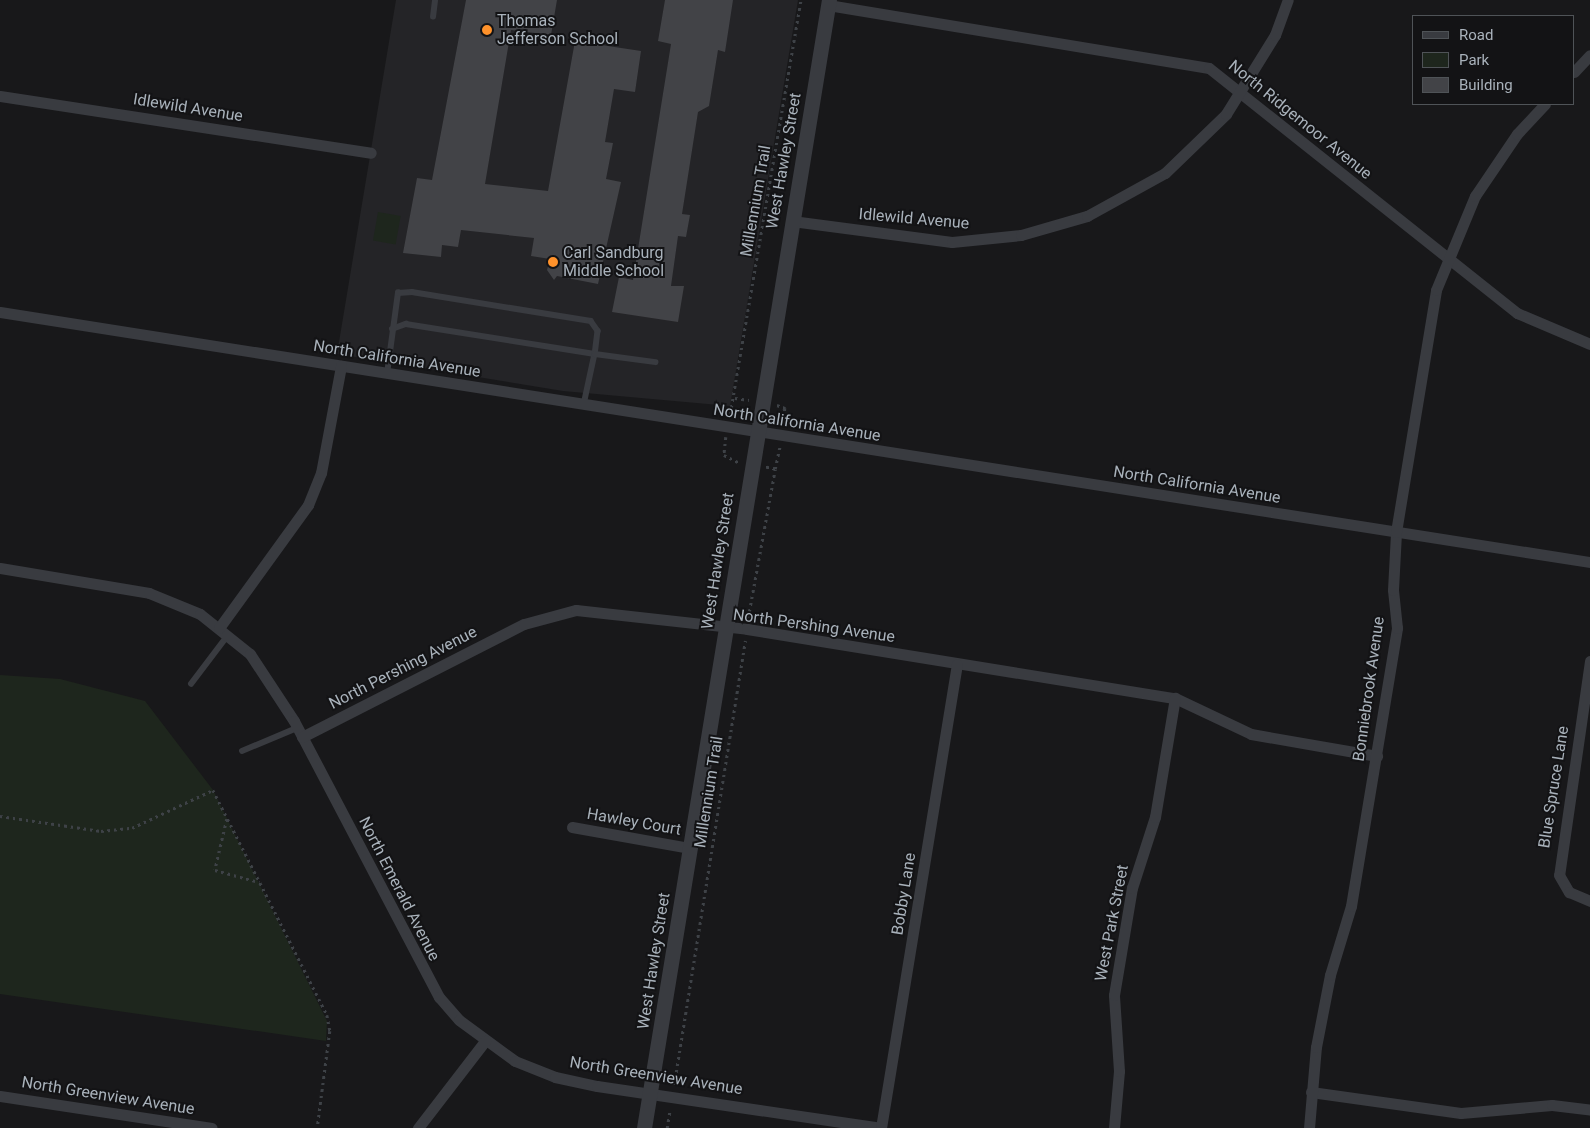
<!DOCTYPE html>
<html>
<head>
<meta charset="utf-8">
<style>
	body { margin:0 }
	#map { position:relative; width:1590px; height:1128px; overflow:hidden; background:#18181a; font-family:Roboto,sans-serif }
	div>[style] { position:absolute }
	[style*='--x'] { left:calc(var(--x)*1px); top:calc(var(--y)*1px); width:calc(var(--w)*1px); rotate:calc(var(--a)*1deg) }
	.built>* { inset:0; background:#242427 }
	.green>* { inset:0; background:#1e261d; transform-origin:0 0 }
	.building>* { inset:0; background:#424347 }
	.path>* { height:2.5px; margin-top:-1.25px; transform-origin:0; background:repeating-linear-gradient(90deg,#3e4247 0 2.5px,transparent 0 6.5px) }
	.service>* { height:5.5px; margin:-2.75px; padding:0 2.75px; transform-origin:2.75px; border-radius:2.75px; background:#393b40 }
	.minor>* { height:11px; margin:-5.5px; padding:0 5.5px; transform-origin:5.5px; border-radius:5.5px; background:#393b40 }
	.tertiary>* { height:15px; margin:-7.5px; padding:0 7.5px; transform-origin:7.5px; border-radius:7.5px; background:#393b40 }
	.dots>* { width:14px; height:14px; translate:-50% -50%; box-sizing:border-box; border:2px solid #131315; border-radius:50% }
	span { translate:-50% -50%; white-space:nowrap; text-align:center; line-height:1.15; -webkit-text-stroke:4px #131315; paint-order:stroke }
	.poi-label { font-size:16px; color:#a9b2bb }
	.left { translate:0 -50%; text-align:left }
	.street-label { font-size:16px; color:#a9b2bb }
	.legend { position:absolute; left:1412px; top:15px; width:162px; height:90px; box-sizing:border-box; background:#131315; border:1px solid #4f5357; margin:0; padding:6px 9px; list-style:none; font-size:15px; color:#a9b2bb }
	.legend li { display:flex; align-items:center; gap:10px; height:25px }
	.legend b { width:25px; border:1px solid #4f5357 }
</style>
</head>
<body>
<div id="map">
	<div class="built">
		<div style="clip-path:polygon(396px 0,798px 0,730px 406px,563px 391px,337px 354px)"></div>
	</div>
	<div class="green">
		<div style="left:378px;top:212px;width:23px;height:29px;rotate:10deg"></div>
		<div style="clip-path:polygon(0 675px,60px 679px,145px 701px,213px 790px,327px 1021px,326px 1041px,0 994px)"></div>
	</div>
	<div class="building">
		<div style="clip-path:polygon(466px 0,557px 0,551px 35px,511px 30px,485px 184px,548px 191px,575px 41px,641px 51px,635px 92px,614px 89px,605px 142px,613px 143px,606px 179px,621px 182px,598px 284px,557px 276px,554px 280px,547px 270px,550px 259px,531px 256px,534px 238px,461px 230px,458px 247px,442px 245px,441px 257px,403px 253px,417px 178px,432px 180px)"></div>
		<div style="clip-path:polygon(665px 0,733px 0,725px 52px,718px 50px,709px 106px,698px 112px,682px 214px,690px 215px,686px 237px,678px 236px,671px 286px,684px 286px,678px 322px,612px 312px,619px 277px,633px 280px,671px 44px,658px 41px)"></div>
	</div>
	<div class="path">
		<div style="--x:735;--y:398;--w:14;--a:8"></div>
		<div style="--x:777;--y:405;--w:9;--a:21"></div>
		<div style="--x:785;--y:408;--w:15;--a:94"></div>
		<div style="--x:730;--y:414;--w:420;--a:-80.3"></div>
		<div style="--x:726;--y:437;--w:18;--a:96"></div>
		<div style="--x:724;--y:455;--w:18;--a:27"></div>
		<div style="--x:775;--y:469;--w:24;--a:-78"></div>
		<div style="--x:748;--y:618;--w:151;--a:-79.7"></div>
		<div style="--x:775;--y:469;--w:10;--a:-169"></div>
		<div style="--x:0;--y:816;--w:102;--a:8.4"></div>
		<div style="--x:101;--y:831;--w:31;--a:-6"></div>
		<div style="--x:132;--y:828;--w:89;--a:-25.1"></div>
		<div style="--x:213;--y:790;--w:252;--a:63.1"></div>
		<div style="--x:327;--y:1015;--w:16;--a:79"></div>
		<div style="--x:330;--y:1031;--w:94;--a:97.4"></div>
		<div style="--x:227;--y:819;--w:52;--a:103.2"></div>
		<div style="--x:215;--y:870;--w:46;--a:15.3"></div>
		<div style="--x:674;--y:1085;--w:450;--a:-80.9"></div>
		<div style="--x:667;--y:1128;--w:18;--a:-81"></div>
	</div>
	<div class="service">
		<div style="--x:433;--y:17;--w:17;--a:-83"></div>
		<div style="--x:392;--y:329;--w:15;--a:-20"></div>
		<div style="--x:406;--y:324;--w:191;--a:9"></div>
		<div style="--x:595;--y:354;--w:52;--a:102.2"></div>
		<div style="--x:387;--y:374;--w:82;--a:-82.3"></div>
		<div style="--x:398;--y:293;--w:14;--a:-4"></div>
		<div style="--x:412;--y:292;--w:181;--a:9.2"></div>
		<div style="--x:591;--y:321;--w:12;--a:55"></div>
		<div style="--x:598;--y:331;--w:23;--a:97"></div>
		<div style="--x:595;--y:354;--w:61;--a:7.6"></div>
		<div style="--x:191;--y:684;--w:61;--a:-52.9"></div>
		<div style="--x:242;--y:751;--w:60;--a:-22.7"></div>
	</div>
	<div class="minor">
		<div style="--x:828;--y:5;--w:386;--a:9.4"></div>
		<div style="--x:1209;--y:68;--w:394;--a:38.5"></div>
		<div style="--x:1517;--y:313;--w:79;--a:23"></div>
		<div style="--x:1574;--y:72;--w:23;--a:-47"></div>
		<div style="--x:0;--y:96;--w:375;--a:8.7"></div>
		<div style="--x:792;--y:221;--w:161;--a:7.5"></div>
		<div style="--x:952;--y:242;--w:69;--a:-5.8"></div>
		<div style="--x:1021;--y:235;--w:69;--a:-16.1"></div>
		<div style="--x:1087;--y:216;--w:89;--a:-28.9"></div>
		<div style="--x:1165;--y:173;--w:85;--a:-44"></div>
		<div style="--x:1226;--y:114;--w:93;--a:-58.2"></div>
		<div style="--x:1275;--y:35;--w:37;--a:-70"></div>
		<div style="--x:0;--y:312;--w:1610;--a:8.94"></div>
		<div style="--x:0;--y:568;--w:151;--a:9.5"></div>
		<div style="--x:149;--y:593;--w:55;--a:22.4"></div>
		<div style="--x:200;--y:614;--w:64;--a:38.7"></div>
		<div style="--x:250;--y:654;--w:80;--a:56.7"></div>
		<div style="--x:294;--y:721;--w:312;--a:62.3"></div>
		<div style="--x:439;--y:997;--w:30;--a:49"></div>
		<div style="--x:459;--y:1020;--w:69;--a:36.2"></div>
		<div style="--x:515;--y:1061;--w:43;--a:21.8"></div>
		<div style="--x:555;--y:1077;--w:43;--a:12.1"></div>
		<div style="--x:597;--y:1086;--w:286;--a:8.4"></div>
		<div style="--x:219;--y:628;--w:152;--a:-54.1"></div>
		<div style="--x:308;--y:505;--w:35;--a:-68"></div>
		<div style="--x:321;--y:473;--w:109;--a:-79.4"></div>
		<div style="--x:1590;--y:661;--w:216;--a:98.2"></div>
		<div style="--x:1559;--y:875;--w:20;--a:60"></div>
		<div style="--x:1569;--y:892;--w:23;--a:23"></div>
		<div style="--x:302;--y:737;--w:249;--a:-27"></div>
		<div style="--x:524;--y:624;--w:54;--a:-15.1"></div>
		<div style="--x:576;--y:610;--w:172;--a:6.3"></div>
		<div style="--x:747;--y:629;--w:434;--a:9.2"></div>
		<div style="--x:1175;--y:698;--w:84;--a:25.3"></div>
		<div style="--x:1251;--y:734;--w:128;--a:9.9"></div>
		<div style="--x:572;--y:827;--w:120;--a:10.1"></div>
		<div style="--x:1311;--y:1092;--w:151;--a:8"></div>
		<div style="--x:1461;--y:1113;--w:91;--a:-5"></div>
		<div style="--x:1552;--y:1105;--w:38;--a:7"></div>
		<div style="--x:0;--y:1096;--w:214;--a:8.6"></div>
		<div style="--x:418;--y:1128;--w:110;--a:-52.4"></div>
		<div style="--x:881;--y:1128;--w:470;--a:-80.7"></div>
		<div style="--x:1114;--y:1128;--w:57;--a:-85"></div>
		<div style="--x:1119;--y:1071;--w:76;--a:-93.8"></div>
		<div style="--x:1114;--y:995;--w:109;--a:-80.5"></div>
		<div style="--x:1132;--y:888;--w:75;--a:-72.1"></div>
		<div style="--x:1155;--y:817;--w:121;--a:-80.5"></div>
		<div style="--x:1309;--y:1128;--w:81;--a:-85.1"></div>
		<div style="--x:1316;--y:1047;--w:73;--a:-79"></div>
		<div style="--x:1330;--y:975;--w:72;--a:-73.1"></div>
		<div style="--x:1351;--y:906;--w:282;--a:-80.6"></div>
		<div style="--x:1397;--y:628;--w:38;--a:-96"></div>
		<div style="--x:1393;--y:590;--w:58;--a:-87"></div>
		<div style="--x:1396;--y:532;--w:245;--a:-80.6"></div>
		<div style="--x:1436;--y:290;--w:102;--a:-67.5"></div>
		<div style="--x:1475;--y:196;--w:75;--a:-55.9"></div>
		<div style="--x:1517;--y:134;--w:41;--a:-47"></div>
	</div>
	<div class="tertiary">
		<div style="--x:644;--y:1128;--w:1143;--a:-80.69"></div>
	</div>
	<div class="dots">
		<div style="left:487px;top:30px;background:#ff922b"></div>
		<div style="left:553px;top:262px;background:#ff922b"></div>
	</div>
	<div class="poi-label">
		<span class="left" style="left:497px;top:30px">Thomas<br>Jefferson School</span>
		<span class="left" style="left:563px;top:262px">Carl Sandburg<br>Middle School</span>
	</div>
	<div class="street-label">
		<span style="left:188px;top:108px;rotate:9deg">Idlewild Avenue</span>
		<span style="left:1300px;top:120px;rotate:39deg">North Ridgemoor Avenue</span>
		<span style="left:784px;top:161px;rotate:-80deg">West Hawley Street</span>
		<span style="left:756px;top:201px;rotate:-80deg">Millennium Trail</span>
		<span style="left:914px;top:219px;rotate:5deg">Idlewild Avenue</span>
		<span style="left:397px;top:359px;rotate:9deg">North California Avenue</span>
		<span style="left:797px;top:423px;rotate:9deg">North California Avenue</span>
		<span style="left:1197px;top:485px;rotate:9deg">North California Avenue</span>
		<span style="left:718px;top:561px;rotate:-81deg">West Hawley Street</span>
		<span style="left:814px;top:626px;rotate:8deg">North Pershing Avenue</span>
		<span style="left:403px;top:668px;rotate:-27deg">North Pershing Avenue</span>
		<span style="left:1369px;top:689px;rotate:-82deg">Bonniebrook Avenue</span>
		<span style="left:1554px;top:787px;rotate:-81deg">Blue Spruce Lane</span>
		<span style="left:709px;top:792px;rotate:-81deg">Millennium Trail</span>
		<span style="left:634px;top:822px;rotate:10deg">Hawley Court</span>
		<span style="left:399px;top:889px;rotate:63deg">North Emerald Avenue</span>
		<span style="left:904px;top:894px;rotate:-81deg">Bobby Lane</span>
		<span style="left:1112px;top:923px;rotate:-79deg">West Park Street</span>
		<span style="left:654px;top:961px;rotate:-81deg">West Hawley Street</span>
		<span style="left:656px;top:1076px;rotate:9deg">North Greenview Avenue</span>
		<span style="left:108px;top:1096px;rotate:9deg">North Greenview Avenue</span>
	</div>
	<ul class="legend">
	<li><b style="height:6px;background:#393b40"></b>Road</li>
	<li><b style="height:14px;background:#1e261d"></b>Park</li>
	<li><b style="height:14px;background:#424347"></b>Building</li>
	</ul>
</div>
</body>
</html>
